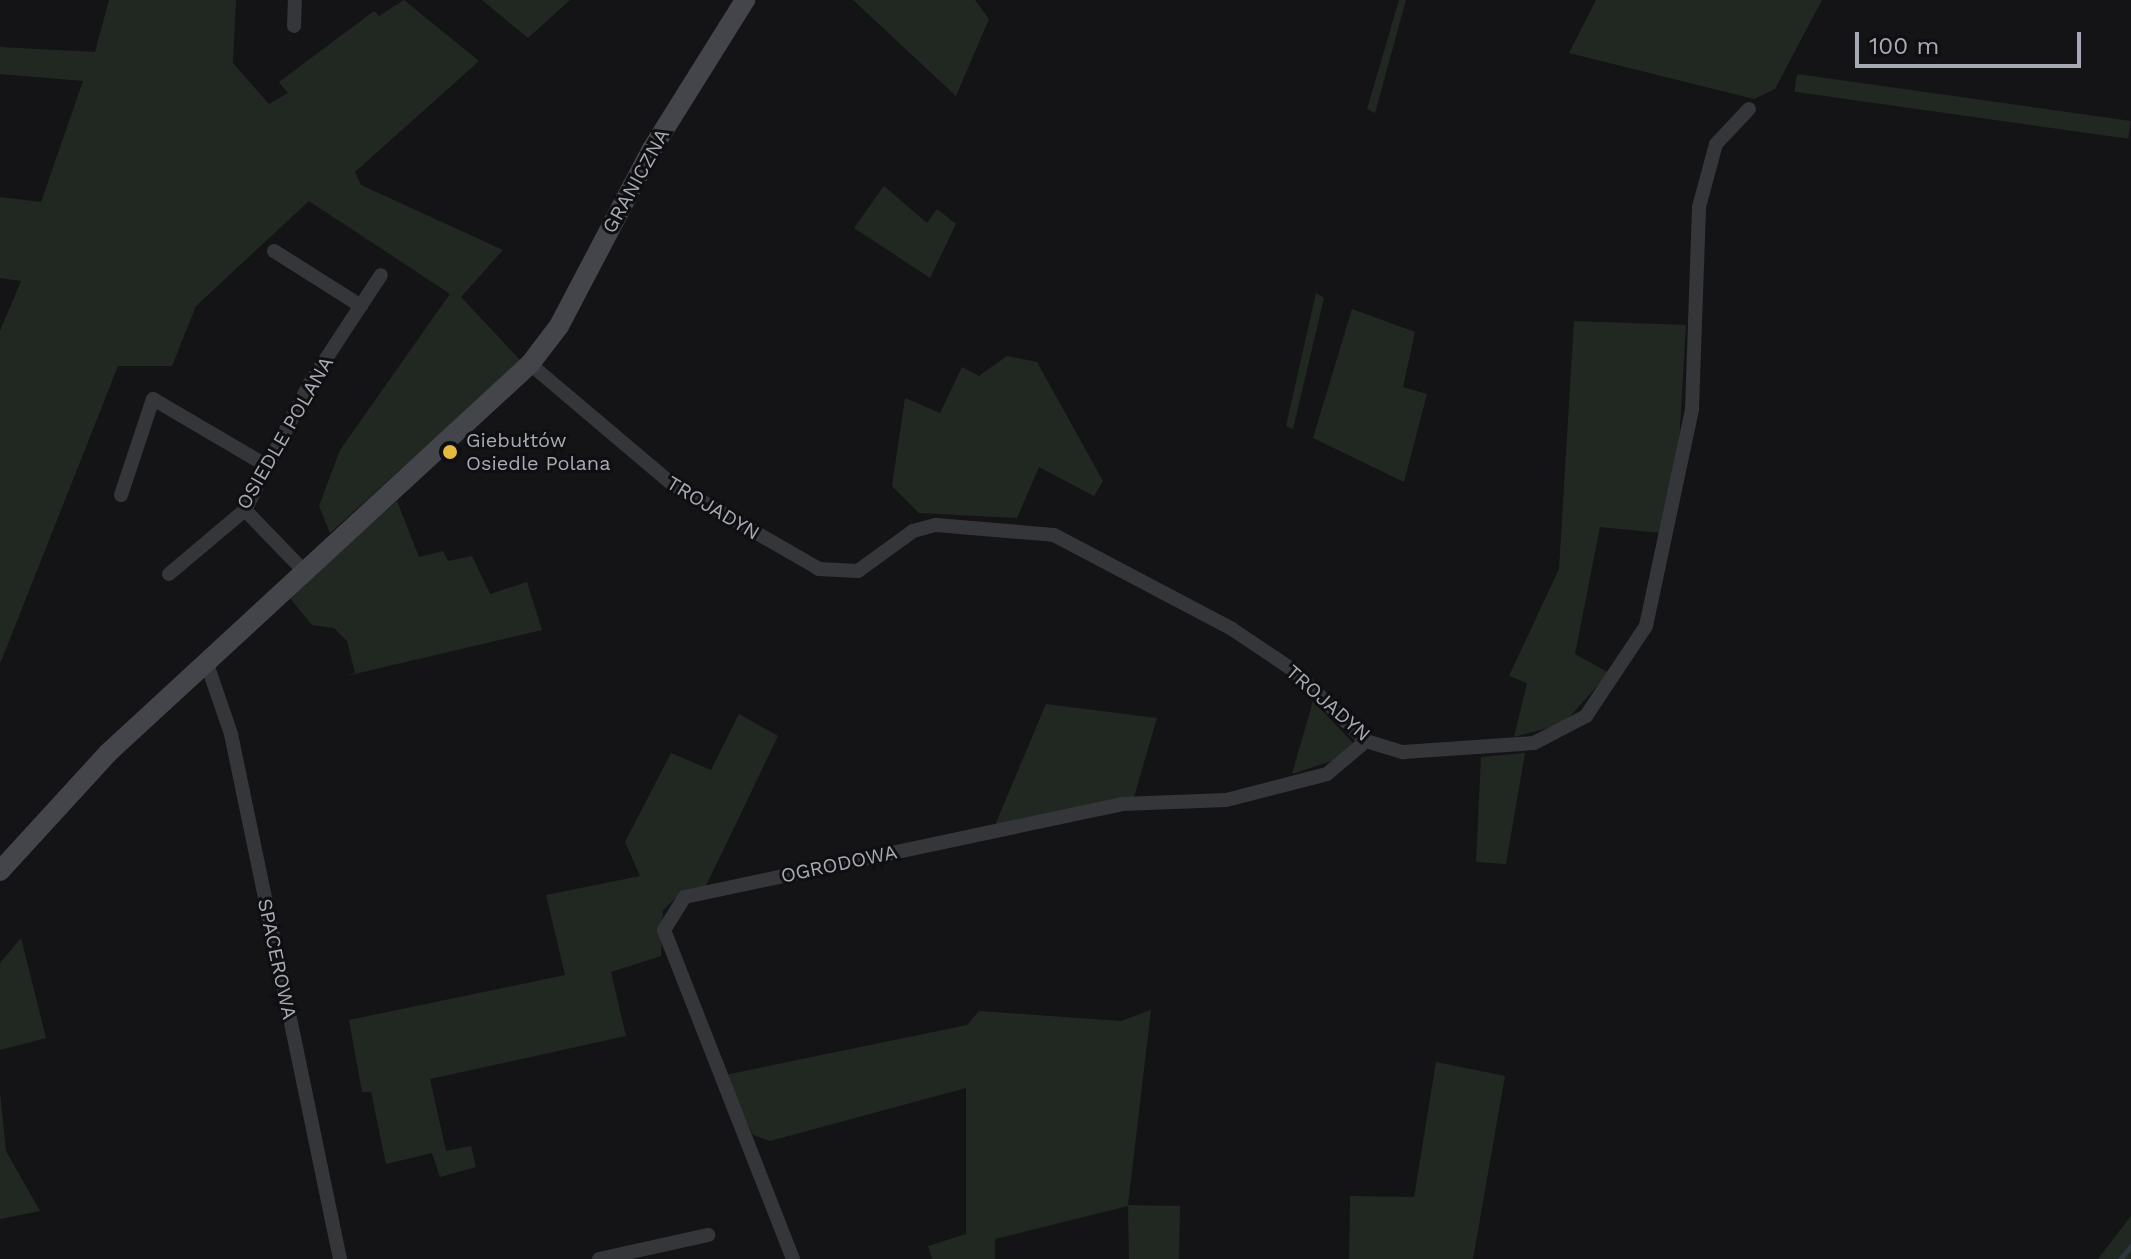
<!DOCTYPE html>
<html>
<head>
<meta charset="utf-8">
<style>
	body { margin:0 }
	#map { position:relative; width:2131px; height:1259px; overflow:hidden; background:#141416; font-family:"Work Sans",sans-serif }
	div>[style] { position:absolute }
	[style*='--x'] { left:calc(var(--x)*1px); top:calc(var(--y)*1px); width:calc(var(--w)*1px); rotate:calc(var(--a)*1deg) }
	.green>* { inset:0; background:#212822; transform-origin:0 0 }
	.stream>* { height:5px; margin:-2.5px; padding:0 2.5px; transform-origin:2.5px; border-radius:2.5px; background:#2e363e }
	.street>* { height:14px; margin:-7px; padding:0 7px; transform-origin:7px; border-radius:7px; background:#35363a }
	.secondary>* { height:20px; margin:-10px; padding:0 10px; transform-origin:10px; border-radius:10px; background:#44454a }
	.dots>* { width:22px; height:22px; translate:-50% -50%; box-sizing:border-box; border:4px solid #0f0f11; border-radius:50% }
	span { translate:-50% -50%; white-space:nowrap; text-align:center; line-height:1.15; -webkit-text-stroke:6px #0f0f11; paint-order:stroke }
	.street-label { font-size:20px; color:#a7aab5 }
	.poi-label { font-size:20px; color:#a7aab5 }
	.left { translate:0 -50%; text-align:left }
	.scale { position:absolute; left:1855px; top:32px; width:226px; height:36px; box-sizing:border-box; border:4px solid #a7aab5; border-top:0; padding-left:10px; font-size:24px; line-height:28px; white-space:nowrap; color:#a7aab5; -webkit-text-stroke:6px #0f0f11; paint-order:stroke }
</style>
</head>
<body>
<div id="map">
	<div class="green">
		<div style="clip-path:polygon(109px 0,236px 0,233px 63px,269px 104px,288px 93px,279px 82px,374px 11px,379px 16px,404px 0,479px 61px,355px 172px,361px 185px,503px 250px,461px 297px,521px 361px,330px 533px,319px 506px,340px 450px,450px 294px,309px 201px,196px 306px,172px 366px,118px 366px,0 664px,0 331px,21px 281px,0 278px,0 197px,41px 202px,83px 81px,0 74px,0 47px,95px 52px)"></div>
		<div style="clip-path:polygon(482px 0,570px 0,528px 38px)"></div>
		<div style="clip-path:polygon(853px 0,975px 0,989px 19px,956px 96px)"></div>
		<div style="clip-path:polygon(1399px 0,1406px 0,1375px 113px,1367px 109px)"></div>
		<div style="clip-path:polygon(1596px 0,1822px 0,1775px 89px,1754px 99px,1569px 53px)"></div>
		<div style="left:1797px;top:74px;width:337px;height:18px;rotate:8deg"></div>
		<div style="clip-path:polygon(884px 186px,927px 223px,937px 209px,956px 224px,930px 278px,854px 228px)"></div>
		<div style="clip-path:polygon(1316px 293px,1324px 298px,1293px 429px,1286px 426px)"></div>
		<div style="clip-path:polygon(1352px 309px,1415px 332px,1403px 387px,1427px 394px,1404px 482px,1313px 438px)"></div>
		<div style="clip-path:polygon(1574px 321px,1686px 325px,1678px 462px,1661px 533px,1600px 527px,1575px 654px,1609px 673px,1563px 724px,1514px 737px,1527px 683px,1509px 676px,1559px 569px)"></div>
		<div style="clip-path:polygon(1007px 356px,1037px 362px,1103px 481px,1094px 496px,1039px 467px,1017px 518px,919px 513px,892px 486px,905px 398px,940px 413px,962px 367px,979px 376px)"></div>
		<div style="clip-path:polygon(397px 501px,419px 557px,443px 551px,448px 561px,472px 556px,490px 594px,527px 582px,542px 630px,346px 676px,355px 673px,347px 641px,334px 628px,312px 625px,289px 597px)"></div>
		<div style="clip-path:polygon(1313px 701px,1353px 743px,1340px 758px,1292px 774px)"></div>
		<div style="clip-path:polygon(1046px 704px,1157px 718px,1134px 797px,995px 825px)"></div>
		<div style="clip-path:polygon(739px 714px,778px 736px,705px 888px,678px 896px,663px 910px,661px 956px,611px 972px,626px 1036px,430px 1079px,446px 1151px,471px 1146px,476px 1167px,440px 1177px,432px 1153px,386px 1164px,371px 1092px,362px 1092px,349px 1020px,565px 975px,546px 895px,640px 876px,625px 842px,671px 753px,711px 770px)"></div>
		<div style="clip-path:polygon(1525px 753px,1506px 864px,1476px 862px,1481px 757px)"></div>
		<div style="clip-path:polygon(21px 938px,46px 1038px,0 1050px,0 963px)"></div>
		<div style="clip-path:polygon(1151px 1010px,1128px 1205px,1180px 1206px,1179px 1259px,1129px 1259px,1128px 1206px,995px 1239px,995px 1259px,932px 1259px,928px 1246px,966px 1234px,966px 1088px,770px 1141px,753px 1135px,725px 1075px,967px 1025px,979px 1011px,1121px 1021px)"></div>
		<div style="clip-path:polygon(1436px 1062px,1505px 1076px,1473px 1259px,1349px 1259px,1350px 1196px,1414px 1197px)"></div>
		<div style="clip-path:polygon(0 1092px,6px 1151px,40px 1211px,0 1219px)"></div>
		<div style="clip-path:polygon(2131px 1216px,2131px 1259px,2098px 1259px)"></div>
	</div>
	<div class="stream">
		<div style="--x:2120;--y:1259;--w:17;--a:-50"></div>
	</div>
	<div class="street">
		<div style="--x:294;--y:26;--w:26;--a:-88"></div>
		<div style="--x:274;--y:251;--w:103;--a:32.3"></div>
		<div style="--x:530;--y:364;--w:186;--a:40.2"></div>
		<div style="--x:672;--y:484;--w:170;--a:30"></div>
		<div style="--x:819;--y:569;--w:39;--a:3"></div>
		<div style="--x:858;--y:571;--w:68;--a:-36"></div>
		<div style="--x:913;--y:531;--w:24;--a:-15"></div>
		<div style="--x:936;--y:525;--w:118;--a:4.8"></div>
		<div style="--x:1054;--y:535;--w:201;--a:27.8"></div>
		<div style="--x:1232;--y:629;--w:73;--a:33.9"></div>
		<div style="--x:1293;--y:670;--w:102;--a:44.2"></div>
		<div style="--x:1366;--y:741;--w:39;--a:17"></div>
		<div style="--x:1403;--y:752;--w:131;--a:-3.9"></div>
		<div style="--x:1534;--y:743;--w:59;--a:-27.4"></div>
		<div style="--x:1586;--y:716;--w:108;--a:-56.3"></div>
		<div style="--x:1646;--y:626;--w:222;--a:-78"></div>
		<div style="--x:1692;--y:409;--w:202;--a:-88"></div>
		<div style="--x:1699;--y:207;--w:65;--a:-74.9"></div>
		<div style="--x:1716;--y:144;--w:48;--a:-46.7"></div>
		<div style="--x:121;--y:495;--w:101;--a:-71.6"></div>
		<div style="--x:153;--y:399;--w:132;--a:30.4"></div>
		<div style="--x:245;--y:510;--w:85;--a:46"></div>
		<div style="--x:169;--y:574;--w:99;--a:-40.1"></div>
		<div style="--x:245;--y:510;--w:143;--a:-62.9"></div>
		<div style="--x:310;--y:383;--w:129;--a:-56.7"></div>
		<div style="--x:206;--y:661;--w:77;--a:71.1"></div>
		<div style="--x:231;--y:734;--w:536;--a:78.27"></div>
		<div style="--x:599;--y:1259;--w:112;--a:-12.4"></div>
		<div style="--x:793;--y:1259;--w:353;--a:-111.4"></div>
		<div style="--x:664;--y:930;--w:39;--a:-58"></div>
		<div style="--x:685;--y:897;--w:447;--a:-12"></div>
		<div style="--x:1122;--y:804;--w:104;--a:-2.2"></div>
		<div style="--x:1226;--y:800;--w:104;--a:-14.4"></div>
		<div style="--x:1327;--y:774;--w:51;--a:-40.2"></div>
	</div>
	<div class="secondary">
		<div style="--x:0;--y:871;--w:160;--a:-47.5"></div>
		<div style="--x:108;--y:753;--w:574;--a:-42.67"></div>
		<div style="--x:530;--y:364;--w:48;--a:-52.7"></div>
		<div style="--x:559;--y:326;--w:200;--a:-62.3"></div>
		<div style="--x:652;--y:149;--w:176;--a:-58"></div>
	</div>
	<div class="dots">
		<div style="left:450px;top:452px;background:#e4b93e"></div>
	</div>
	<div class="street-label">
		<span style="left:636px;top:181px;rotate:-61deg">GRANICZNA</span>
		<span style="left:285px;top:433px;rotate:-60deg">OSIEDLE POLANA</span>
		<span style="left:713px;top:508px;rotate:31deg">TROJADYN</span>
		<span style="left:1328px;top:703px;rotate:41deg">TROJADYN</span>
		<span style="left:839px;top:864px;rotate:-12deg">OGRODOWA</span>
		<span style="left:277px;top:959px;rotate:78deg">SPACEROWA</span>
	</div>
	<div class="poi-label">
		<span class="left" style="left:466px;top:452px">Giebułtów<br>Osiedle Polana</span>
	</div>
	<div class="scale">100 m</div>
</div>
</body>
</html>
